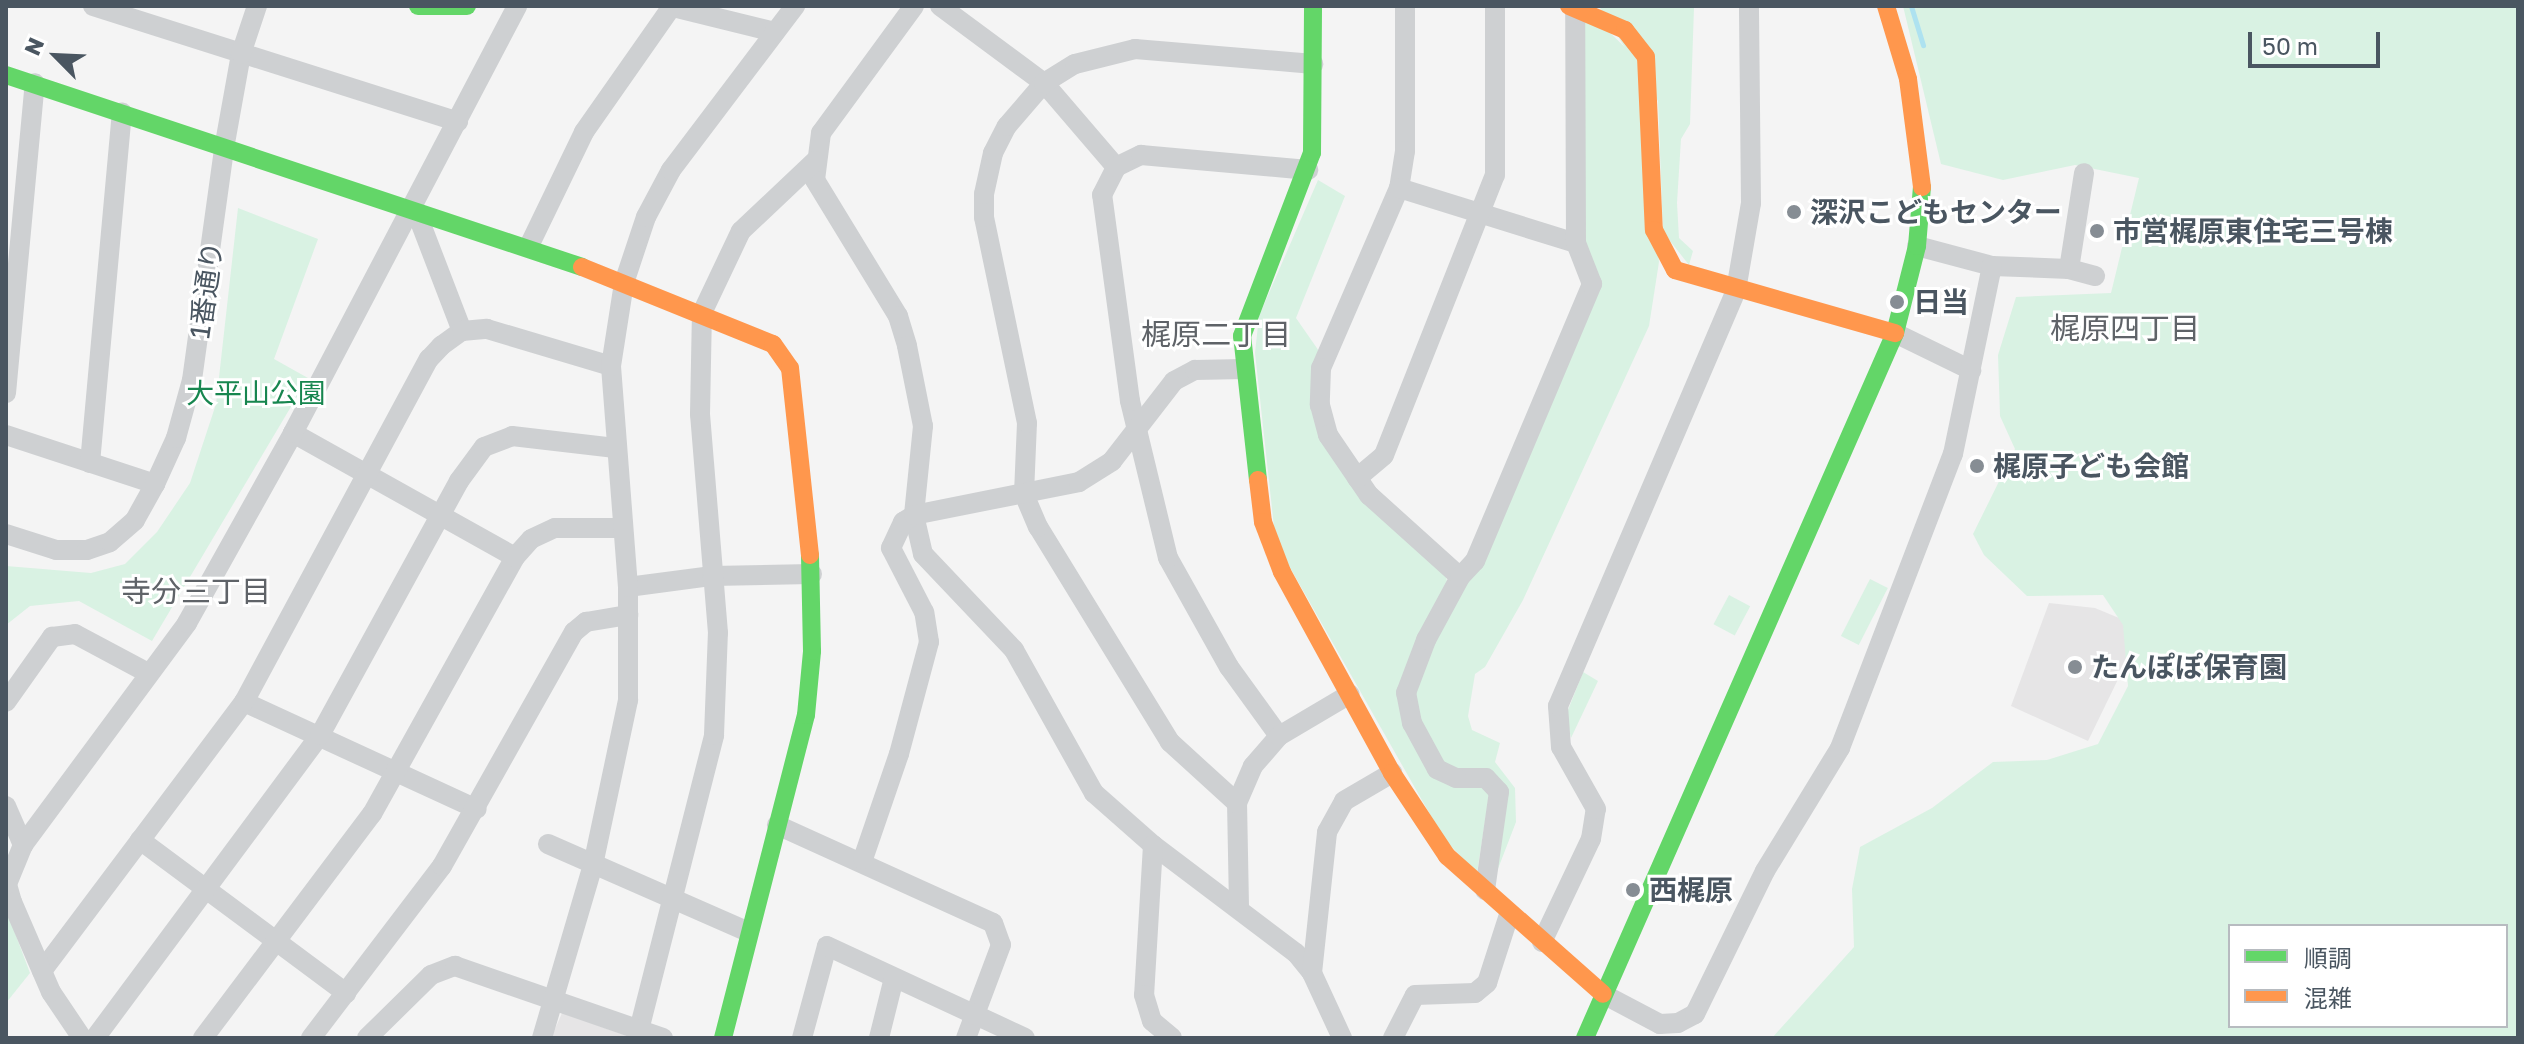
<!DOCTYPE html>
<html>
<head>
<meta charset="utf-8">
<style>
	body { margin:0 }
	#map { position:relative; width:2524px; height:1044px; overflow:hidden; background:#f4f4f4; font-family:"Golos Text","Noto Sans JP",sans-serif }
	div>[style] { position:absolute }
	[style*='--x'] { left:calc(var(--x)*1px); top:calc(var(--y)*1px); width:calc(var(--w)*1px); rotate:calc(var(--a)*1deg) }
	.education>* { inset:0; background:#e6e5e6 }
	.green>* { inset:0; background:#d9f2e3; transform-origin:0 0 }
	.stream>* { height:5px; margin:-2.5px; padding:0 2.5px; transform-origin:2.5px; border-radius:2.5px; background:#aee2f0 }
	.street>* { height:20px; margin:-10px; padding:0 10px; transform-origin:10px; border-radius:10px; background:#ced0d2 }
	.fast>* { height:18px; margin:-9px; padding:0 9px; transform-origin:9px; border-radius:9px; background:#63d668 }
	.slow>* { height:18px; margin:-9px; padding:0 9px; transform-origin:9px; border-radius:9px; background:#ff974d }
	.dots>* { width:22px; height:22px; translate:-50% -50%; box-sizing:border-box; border:4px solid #fff; border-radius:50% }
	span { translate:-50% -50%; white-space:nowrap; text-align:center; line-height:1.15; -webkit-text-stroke:6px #fff; paint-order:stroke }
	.poi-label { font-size:28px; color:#4a5661; font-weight:700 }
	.left { translate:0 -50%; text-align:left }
	.street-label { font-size:28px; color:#4a5661 }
	.park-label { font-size:28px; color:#17864f }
	.neighbourhood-label { font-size:30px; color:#5f6368 }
	.frame { position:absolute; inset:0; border:8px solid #4a5661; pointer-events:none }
	.legend { position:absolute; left:2228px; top:924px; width:280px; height:104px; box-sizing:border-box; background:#fff; border:2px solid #b7bbc0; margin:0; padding:10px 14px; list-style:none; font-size:24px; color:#4a5661 }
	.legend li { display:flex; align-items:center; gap:16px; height:40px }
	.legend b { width:40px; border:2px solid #b7bbc0 }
	.north { position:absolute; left:16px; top:16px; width:80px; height:80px; -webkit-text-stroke:6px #fff; paint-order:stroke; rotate:294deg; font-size:22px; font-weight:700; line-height:32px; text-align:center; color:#4a5661 }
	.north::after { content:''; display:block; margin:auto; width:28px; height:36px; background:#4a5661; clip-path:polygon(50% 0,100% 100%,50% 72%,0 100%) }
	.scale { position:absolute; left:2248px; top:32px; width:132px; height:36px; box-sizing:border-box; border:4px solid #4a5661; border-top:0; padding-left:10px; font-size:24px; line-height:28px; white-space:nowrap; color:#4a5661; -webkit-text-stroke:6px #fff; paint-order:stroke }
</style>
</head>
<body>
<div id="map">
	<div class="education">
		<div style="clip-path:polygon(2049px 603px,2095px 608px,2143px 628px,2088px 741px,2011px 706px)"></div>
		<div style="clip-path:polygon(562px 1013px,633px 1038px,551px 1038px)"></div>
	</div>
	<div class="green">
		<div style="clip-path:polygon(1599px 6px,1694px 8px,1690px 124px,1681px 139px,1677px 203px,1679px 238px,1693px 251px,1689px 265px,1663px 232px,1658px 101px)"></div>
		<div style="clip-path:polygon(evenodd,1903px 6px,2518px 6px,2518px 1038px,1772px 1038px,1854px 947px,1852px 889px,1860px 847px,1932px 808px,1993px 762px,2047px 760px,2098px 744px,2128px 686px,2123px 625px,2103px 595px,2027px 596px,1984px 555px,1973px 534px,2015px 449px,2000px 416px,1998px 355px,2016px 297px,2111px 293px,2139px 178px,2075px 165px,2003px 180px,1941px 164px,1903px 6px,2230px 926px,2506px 926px,2506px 1026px,2230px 1026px,2230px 926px)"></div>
		<div style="clip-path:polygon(1585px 22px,1599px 22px,1638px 60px,1659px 262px,1649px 326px,1631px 365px,1523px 600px,1485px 667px,1475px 674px,1468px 716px,1472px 730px,1500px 743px,1495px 762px,1515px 788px,1516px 822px,1496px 874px,1506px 794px,1438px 761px,1414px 702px,1415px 675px,1596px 290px,1581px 235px)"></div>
		<div style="clip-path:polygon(1318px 180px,1345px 196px,1296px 318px,1321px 354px,1318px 426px,1446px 576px,1448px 587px,1412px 652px,1422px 758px,1490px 789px,1477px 873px,1444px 839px,1288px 564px,1274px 527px,1255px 353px,1259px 316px)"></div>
		<div style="clip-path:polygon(238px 208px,318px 239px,274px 359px,308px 378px,152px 641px,79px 601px,30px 606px,6px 625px,6px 566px,91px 573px,125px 564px,157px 532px,190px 483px,216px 404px)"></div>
		<div style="left:1870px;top:579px;width:20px;height:64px;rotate:27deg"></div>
		<div style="left:1729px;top:595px;width:24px;height:33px;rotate:28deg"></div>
		<div style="clip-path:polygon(1583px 672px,1598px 681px,1571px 738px,1566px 715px)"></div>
		<div style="clip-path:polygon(6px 909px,30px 973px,6px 1003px)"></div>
	</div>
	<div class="stream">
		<div style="--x:1911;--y:6;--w:41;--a:72.9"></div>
	</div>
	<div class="street">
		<div style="--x:93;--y:6;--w:383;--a:17.6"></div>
		<div style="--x:669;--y:6;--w:109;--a:13.8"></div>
		<div style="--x:914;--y:6;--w:157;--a:126.2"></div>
		<div style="--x:821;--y:133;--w:47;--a:97.3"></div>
		<div style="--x:815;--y:180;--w:159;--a:58.6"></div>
		<div style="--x:898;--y:316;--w:31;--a:73"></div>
		<div style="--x:907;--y:346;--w:82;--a:78.7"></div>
		<div style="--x:923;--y:426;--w:89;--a:95.8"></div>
		<div style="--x:914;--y:515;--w:40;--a:77"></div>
		<div style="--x:923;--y:554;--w:132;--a:46.5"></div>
		<div style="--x:1014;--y:650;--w:164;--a:60.8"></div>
		<div style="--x:1094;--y:793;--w:79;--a:41.4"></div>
		<div style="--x:1153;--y:845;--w:179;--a:37.1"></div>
		<div style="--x:1296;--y:953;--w:26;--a:51"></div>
		<div style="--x:1312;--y:973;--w:72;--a:65.2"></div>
		<div style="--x:940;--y:6;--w:129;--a:36.5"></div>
		<div style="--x:1044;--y:83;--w:111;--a:49.4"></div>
		<div style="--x:1405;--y:6;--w:145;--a:90"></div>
		<div style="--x:1405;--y:151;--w:37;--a:99"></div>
		<div style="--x:1399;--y:188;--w:196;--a:113.4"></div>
		<div style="--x:1321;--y:368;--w:37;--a:92"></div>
		<div style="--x:1320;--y:405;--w:31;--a:75"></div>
		<div style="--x:1328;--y:435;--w:73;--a:55.7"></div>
		<div style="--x:1369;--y:495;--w:122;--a:42"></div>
		<div style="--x:1399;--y:188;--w:185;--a:17.3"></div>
		<div style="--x:414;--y:206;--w:134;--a:69"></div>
		<div style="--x:529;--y:246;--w:127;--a:-64.2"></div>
		<div style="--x:584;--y:132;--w:150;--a:-55"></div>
		<div style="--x:1917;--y:246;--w:78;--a:14.9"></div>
		<div style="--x:1992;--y:266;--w:77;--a:2.2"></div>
		<div style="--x:2069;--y:269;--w:27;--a:15"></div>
		<div style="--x:2069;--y:269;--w:97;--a:-81.1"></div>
		<div style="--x:1895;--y:333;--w:85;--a:26"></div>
		<div style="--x:6;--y:393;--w:311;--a:-84.7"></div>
		<div style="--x:293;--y:433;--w:254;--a:29.2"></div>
		<div style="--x:6;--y:435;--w:157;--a:18.2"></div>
		<div style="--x:90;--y:463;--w:352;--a:-84.8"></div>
		<div style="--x:1357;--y:478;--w:35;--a:-40"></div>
		<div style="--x:1384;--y:455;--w:301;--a:-68.4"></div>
		<div style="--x:1495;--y:175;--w:169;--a:-90"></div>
		<div style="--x:6;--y:534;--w:52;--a:17.7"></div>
		<div style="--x:56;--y:550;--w:31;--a:0"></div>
		<div style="--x:87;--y:550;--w:24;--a:-19"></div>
		<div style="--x:110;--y:542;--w:33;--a:-41"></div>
		<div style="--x:135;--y:520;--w:41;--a:-60.9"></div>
		<div style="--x:155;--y:484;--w:51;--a:-65.5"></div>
		<div style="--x:176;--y:438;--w:60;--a:-74.6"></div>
		<div style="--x:192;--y:380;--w:239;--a:-82.1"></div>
		<div style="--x:225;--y:143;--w:90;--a:-79.8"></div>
		<div style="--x:241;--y:54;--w:51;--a:-71.6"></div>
		<div style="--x:628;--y:587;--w:85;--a:-7.5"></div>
		<div style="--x:712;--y:576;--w:100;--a:-1.1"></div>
		<div style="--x:6;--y:702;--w:80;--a:-54.7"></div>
		<div style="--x:52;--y:637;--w:23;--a:-7"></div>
		<div style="--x:75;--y:634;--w:83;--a:28.1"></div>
		<div style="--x:244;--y:702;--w:256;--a:24.7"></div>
		<div style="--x:1279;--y:736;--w:85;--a:-125.9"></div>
		<div style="--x:1229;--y:667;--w:125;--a:-119.2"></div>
		<div style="--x:1168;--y:558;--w:162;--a:-103.6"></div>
		<div style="--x:1130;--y:401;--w:208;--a:-97.7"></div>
		<div style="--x:1102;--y:195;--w:31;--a:-63"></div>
		<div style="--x:1116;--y:167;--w:28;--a:-26"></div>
		<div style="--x:1141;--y:155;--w:168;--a:5.1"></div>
		<div style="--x:1237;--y:803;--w:91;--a:-137.7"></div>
		<div style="--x:1170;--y:742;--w:252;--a:-121.5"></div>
		<div style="--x:1038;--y:527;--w:36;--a:-113"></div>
		<div style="--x:1024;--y:494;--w:71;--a:-87.6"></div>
		<div style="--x:1027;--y:423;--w:210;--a:-101.8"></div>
		<div style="--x:984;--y:217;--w:23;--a:-90"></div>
		<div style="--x:984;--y:194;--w:42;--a:-77.6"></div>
		<div style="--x:993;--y:153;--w:30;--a:-63"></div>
		<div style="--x:1007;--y:126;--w:57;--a:-49.3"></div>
		<div style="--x:1044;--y:83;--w:36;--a:-32"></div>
		<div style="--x:1075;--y:64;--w:62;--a:-14"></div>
		<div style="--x:1135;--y:49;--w:179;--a:4.8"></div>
		<div style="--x:6;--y:806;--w:43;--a:66.4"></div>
		<div style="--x:777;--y:825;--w:237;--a:24.4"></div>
		<div style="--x:993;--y:923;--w:23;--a:70"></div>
		<div style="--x:1001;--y:945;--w:99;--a:110.6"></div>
		<div style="--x:140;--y:840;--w:257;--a:36.6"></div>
		<div style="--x:548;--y:844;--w:219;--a:23.7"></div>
		<div style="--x:1153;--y:845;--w:150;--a:93.4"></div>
		<div style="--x:1144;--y:995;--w:27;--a:73"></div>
		<div style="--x:1152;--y:1021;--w:26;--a:40"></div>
		<div style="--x:863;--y:859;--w:111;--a:-71.1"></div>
		<div style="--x:899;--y:754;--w:116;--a:-75"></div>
		<div style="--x:929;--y:642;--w:30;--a:-99"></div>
		<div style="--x:924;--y:612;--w:72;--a:-117.3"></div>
		<div style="--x:891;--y:548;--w:29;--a:-65"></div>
		<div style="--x:903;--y:522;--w:13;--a:-32"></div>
		<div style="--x:914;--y:515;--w:168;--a:-11.3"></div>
		<div style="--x:1079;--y:482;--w:39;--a:-32"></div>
		<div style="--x:1112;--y:461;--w:101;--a:-52.2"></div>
		<div style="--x:1174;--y:381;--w:24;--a:-28"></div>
		<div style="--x:1195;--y:370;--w:49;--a:-1.2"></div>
		<div style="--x:1485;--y:890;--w:99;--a:-81.9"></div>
		<div style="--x:1499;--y:792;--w:19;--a:-133"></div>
		<div style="--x:1486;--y:778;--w:30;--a:180"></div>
		<div style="--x:1456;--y:778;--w:21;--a:-155"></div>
		<div style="--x:1437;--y:769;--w:52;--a:-118.5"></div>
		<div style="--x:1412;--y:723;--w:31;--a:-101"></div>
		<div style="--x:1406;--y:693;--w:57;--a:-69.3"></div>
		<div style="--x:1426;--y:640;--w:72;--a:-61.6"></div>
		<div style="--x:1460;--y:577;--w:22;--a:-47"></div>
		<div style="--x:1475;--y:561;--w:301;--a:-67.1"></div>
		<div style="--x:1592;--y:284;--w:44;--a:-111.3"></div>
		<div style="--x:1576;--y:243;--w:235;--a:-90.2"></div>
		<div style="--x:1239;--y:906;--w:103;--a:-91.1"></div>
		<div style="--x:1237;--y:803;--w:40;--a:-66.6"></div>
		<div style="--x:1253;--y:766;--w:40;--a:-49"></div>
		<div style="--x:1279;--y:736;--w:82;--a:-30.6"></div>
		<div style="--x:1542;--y:942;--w:114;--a:-64.6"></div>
		<div style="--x:1591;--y:839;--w:30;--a:-81"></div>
		<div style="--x:1596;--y:809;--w:71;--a:-119.4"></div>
		<div style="--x:1561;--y:747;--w:41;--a:-94.2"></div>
		<div style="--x:1558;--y:706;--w:452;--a:-66.8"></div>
		<div style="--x:1736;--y:290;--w:88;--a:-80.2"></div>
		<div style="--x:1751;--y:203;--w:197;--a:-90.6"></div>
		<div style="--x:42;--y:971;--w:336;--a:-53.1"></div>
		<div style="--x:244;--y:702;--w:390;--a:-61.7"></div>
		<div style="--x:429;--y:359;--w:18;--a:-47"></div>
		<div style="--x:441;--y:346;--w:26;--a:-36"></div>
		<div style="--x:462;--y:331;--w:25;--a:-5"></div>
		<div style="--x:487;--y:329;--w:129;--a:16.6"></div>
		<div style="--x:1312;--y:973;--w:142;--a:-83.9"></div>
		<div style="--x:1327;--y:832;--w:35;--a:-61"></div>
		<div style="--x:1344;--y:801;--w:56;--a:-30.3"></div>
		<div style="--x:1603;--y:994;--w:64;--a:27.8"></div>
		<div style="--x:1660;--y:1024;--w:18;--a:-3"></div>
		<div style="--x:1678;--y:1023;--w:19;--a:-28"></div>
		<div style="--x:1695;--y:1014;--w:159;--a:-63.9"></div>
		<div style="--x:1765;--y:871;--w:144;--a:-58.6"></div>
		<div style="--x:1840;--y:748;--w:315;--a:-69"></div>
		<div style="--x:1953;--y:454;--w:192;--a:-78.3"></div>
		<div style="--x:639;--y:1030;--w:304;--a:-75.7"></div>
		<div style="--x:714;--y:735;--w:102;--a:-87.8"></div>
		<div style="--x:718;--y:633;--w:220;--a:-94.7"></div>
		<div style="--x:700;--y:414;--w:101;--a:-88.9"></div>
		<div style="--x:702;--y:313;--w:91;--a:-64.6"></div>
		<div style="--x:741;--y:231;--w:102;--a:-43.4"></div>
		<div style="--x:82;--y:1038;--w:55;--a:-124"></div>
		<div style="--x:51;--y:992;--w:98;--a:-113.4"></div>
		<div style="--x:12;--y:902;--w:19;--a:-106"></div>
		<div style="--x:7;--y:884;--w:42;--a:-67.7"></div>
		<div style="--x:23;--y:845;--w:276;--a:-53.5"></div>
		<div style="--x:187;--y:623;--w:218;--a:-60.8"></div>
		<div style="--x:293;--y:433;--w:482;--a:-62.3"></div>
		<div style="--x:95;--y:1038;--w:377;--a:-53.4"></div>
		<div style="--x:320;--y:735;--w:290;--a:-61.3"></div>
		<div style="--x:459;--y:481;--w:42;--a:-53.7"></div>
		<div style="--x:484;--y:447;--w:30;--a:-21"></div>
		<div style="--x:512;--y:436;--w:104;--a:6.6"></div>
		<div style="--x:203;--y:1038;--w:281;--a:-53"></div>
		<div style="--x:372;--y:814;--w:294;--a:-60.9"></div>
		<div style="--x:515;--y:557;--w:24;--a:-48"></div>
		<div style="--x:531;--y:539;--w:26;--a:-25"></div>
		<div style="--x:555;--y:528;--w:66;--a:0"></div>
		<div style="--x:311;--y:1038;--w:216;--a:-52.7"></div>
		<div style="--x:442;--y:866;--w:269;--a:-60.6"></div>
		<div style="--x:574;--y:632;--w:16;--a:-40"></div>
		<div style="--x:586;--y:622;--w:43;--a:-9.5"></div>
		<div style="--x:367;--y:1038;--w:90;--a:-44.5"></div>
		<div style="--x:431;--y:975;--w:26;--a:-21"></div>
		<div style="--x:455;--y:966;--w:220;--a:19.1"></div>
		<div style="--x:542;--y:1038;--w:180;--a:-73.6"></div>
		<div style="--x:593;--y:865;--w:169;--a:-78"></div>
		<div style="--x:628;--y:700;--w:113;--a:-90"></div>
		<div style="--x:628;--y:587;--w:222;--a:-94.4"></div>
		<div style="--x:611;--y:366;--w:84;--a:-81.1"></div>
		<div style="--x:624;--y:283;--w:70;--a:-71.6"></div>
		<div style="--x:646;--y:217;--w:53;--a:-62"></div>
		<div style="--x:671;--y:170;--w:206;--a:-52.9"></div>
		<div style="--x:802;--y:1038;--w:95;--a:-74.8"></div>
		<div style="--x:827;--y:946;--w:218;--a:24.9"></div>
		<div style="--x:879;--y:1038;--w:62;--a:-76"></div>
		<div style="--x:1393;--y:1038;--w:48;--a:-62.9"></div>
		<div style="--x:1415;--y:995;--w:60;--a:-1.9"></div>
		<div style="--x:1475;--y:993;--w:16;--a:-40"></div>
		<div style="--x:1487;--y:983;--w:71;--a:-72.1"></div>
	</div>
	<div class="fast">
		<div style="--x:418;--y:6;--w:49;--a:0"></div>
		<div style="--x:6;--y:75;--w:607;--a:18.43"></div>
		<div style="--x:1258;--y:480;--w:145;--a:-96.3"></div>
		<div style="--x:1242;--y:336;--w:196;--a:-69.1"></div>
		<div style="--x:1312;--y:153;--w:147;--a:-89.6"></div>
		<div style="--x:723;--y:1038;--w:333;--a:-75.6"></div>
		<div style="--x:806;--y:715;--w:64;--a:-84.6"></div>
		<div style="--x:812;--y:651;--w:96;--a:-91.2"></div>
		<div style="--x:1585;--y:1038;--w:770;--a:-66.26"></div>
		<div style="--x:1895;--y:333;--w:90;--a:-75.8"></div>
		<div style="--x:1917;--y:246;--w:59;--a:-85.2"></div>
	</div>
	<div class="slow">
		<div style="--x:1569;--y:6;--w:61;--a:23.2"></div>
		<div style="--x:1625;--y:30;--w:34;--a:52"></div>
		<div style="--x:1646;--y:57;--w:173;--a:87.4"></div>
		<div style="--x:1654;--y:230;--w:45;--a:62.3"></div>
		<div style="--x:1675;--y:270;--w:229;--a:16"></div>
		<div style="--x:1886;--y:6;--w:76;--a:73.2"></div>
		<div style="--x:1908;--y:79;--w:109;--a:82.6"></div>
		<div style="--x:582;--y:267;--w:206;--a:22"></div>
		<div style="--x:773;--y:344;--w:29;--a:55"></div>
		<div style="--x:790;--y:368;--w:188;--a:83.9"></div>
		<div style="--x:1258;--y:480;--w:42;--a:83.2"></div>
		<div style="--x:1263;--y:522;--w:53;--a:69.2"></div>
		<div style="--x:1282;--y:572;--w:229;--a:61.3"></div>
		<div style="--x:1392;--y:773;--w:100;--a:56.5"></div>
		<div style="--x:1447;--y:856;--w:208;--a:41.5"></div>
	</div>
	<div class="dots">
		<div style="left:1794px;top:212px;background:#868d94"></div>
		<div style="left:2097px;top:231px;background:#868d94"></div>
		<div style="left:1897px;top:302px;background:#868d94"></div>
		<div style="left:1977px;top:466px;background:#868d94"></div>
		<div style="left:2075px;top:667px;background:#868d94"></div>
		<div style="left:1633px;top:890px;background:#868d94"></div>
	</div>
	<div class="poi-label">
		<span class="left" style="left:1810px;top:212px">深沢こどもセンター</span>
		<span class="left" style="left:2113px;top:231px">市営梶原東住宅三号棟</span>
		<span class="left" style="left:1913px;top:302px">日当</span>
		<span class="left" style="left:1993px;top:466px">梶原子ども会館</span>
		<span class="left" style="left:2091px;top:667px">たんぽぽ保育園</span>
		<span class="left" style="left:1649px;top:890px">西梶原</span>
	</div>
	<div class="street-label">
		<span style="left:206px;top:290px;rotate:-82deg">1番通り</span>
	</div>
	<div class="park-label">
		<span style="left:256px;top:393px">大平山公園</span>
	</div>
	<div class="neighbourhood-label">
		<span style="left:2125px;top:328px">梶原四丁目</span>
		<span style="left:1216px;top:334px">梶原二丁目</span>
		<span style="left:196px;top:591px">寺分三丁目</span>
	</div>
	<div class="frame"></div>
	<ul class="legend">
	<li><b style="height:10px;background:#63d668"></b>順調</li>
	<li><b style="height:10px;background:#ff974d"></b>混雑</li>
	</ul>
	<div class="north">N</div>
	<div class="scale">50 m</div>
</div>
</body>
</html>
